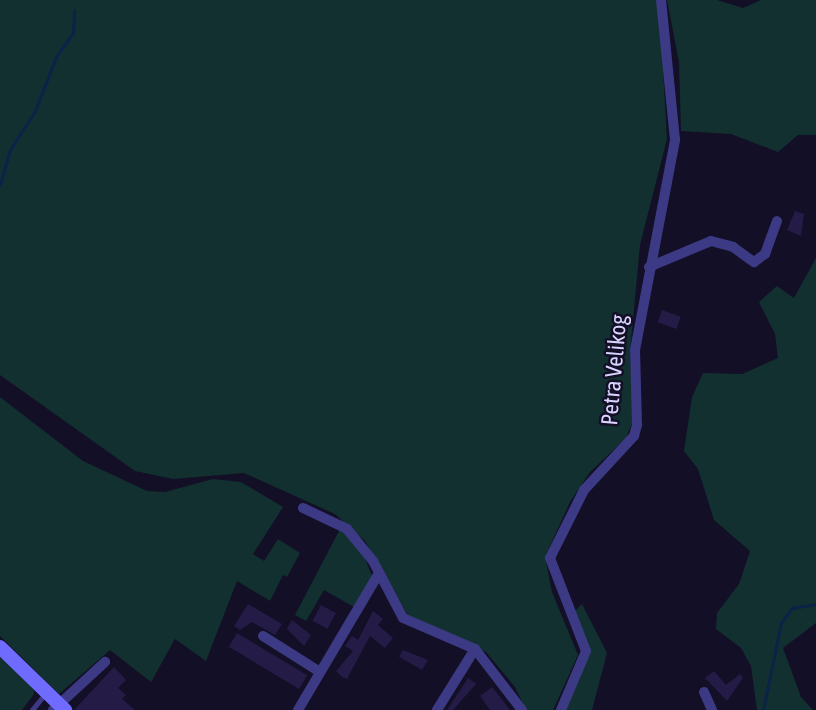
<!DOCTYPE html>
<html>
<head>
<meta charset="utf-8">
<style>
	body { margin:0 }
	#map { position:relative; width:816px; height:710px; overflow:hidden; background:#130f26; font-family:"Asap Condensed",sans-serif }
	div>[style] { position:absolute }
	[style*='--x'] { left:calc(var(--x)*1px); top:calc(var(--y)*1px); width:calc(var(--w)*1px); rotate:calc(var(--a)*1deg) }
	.green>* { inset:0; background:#12302f }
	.stream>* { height:2.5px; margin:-1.25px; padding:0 1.25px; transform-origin:1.25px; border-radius:1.25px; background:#0c2248 }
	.building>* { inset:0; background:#241b47; transform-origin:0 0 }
	.lane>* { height:4.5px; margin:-2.25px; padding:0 2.25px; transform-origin:2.25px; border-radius:2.25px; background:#3d3a85 }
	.street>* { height:10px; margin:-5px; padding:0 5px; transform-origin:5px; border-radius:5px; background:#3d3a85 }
	.secondary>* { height:14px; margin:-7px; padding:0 7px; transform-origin:7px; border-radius:7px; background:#6f6bff }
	span { translate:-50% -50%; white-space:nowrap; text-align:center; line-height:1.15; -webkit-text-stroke:5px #130f26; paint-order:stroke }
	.street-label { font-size:23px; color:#d9d4ff }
</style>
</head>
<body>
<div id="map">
	<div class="green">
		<div style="clip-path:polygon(0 0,659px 0,667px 139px,640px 245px,630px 352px,633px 421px,626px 438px,590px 472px,570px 502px,545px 557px,552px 592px,578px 655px,553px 710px,526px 710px,515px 687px,486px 652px,409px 617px,365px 541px,335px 514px,244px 473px,173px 479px,135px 471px,0 375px)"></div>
		<div style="clip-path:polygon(667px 0,717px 0,743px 8px,761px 0,816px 0,816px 135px,798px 135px,778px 152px,731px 134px,681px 131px,679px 62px)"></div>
		<div style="clip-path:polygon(816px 258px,816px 623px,783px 648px,801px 697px,813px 710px,757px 710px,751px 666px,741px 648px,716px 629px,717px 613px,739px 584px,750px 551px,714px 520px,698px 469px,684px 451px,692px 397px,703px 373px,742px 374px,778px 358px,775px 334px,759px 302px,777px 286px,794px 298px)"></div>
		<div style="clip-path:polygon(0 397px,83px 461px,147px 491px,165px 492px,213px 479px,241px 482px,283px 507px,253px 554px,264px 561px,278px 539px,300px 553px,287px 577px,283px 575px,270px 601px,237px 581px,206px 661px,175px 639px,151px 682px,110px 650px,59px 694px,0 636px)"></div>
		<div style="clip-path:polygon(340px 529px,360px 546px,372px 576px,354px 607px,324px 590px,306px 621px,295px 615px)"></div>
		<div style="clip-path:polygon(582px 604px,607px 653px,592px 710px,564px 710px,588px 658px,574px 612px)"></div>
		<div style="clip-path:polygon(0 655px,33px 682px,34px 694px,22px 710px,0 710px)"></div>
	</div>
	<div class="stream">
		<div style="--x:0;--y:185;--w:36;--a:-74"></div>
		<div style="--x:10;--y:150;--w:46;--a:-57.3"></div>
		<div style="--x:35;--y:111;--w:58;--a:-68.7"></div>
		<div style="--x:56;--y:57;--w:29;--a:-55"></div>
		<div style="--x:73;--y:33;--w:22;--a:-87"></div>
		<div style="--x:763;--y:710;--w:89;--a:-78.3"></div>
		<div style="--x:781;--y:623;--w:19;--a:-54"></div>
		<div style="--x:792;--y:608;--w:24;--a:-9"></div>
	</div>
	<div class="building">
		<div style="clip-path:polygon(795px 211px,804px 214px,801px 236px,787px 230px)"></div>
		<div style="left:662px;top:310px;width:20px;height:13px;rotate:20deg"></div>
		<div style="clip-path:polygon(248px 604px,282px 624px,275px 635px,252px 622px,240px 630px,234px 626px)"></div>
		<div style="left:321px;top:605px;width:17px;height:18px;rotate:28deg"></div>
		<div style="clip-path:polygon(373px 611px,383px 619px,378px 625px,393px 638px,385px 648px,370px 636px,347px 679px,342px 677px,336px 671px,353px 651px,345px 646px,352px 636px,358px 640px)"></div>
		<div style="clip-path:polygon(292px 620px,311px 635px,304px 646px,287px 629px)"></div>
		<div style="left:237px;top:633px;width:82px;height:16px;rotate:31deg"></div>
		<div style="clip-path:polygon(403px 650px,428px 660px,422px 670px,399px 657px)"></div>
		<div style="clip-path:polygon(114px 667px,126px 680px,118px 688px,126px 695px,122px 699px,135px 710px,74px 710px)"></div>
		<div style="clip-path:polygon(714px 671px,726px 685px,740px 674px,743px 678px,727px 701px,705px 678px)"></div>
		<div style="clip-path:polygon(468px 678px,476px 684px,453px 710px,447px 710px)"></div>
		<div style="clip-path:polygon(492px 687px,504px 702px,510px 710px,490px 710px,480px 696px)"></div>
	</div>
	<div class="lane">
		<div style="--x:32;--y:710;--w:19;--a:-51"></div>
	</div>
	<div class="street">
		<div style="--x:649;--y:267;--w:67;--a:-22.8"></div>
		<div style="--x:711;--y:241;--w:23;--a:15"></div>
		<div style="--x:733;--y:247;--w:26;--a:36"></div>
		<div style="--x:754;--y:262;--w:14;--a:-36"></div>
		<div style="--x:765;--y:254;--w:35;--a:-70"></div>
		<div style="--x:303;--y:508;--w:49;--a:25.5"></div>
		<div style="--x:347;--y:529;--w:41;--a:50.9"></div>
		<div style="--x:373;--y:561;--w:64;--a:62.2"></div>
		<div style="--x:403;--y:618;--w:78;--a:23.3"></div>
		<div style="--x:475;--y:649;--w:77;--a:52.4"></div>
		<div style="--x:263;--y:636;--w:67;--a:32.3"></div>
		<div style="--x:704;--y:692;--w:20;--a:66"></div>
		<div style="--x:53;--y:710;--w:71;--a:-42.7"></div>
		<div style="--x:298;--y:710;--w:159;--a:-59.4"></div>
		<div style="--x:437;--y:710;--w:72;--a:-58.1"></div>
		<div style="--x:561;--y:710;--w:64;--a:-67"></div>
		<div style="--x:586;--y:651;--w:100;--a:-111.2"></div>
		<div style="--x:550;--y:558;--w:76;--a:-63.4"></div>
		<div style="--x:584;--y:490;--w:74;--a:-47.2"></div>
		<div style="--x:634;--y:436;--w:11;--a:-75"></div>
		<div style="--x:637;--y:425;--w:75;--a:-91.5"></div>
		<div style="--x:635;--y:350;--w:214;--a:-79.2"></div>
		<div style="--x:675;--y:140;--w:141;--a:-95.7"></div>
	</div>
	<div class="secondary">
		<div style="--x:0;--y:647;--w:91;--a:44.1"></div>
	</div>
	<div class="street-label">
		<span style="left:614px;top:370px;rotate:-85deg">Petra Velikog</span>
	</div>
</div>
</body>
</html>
